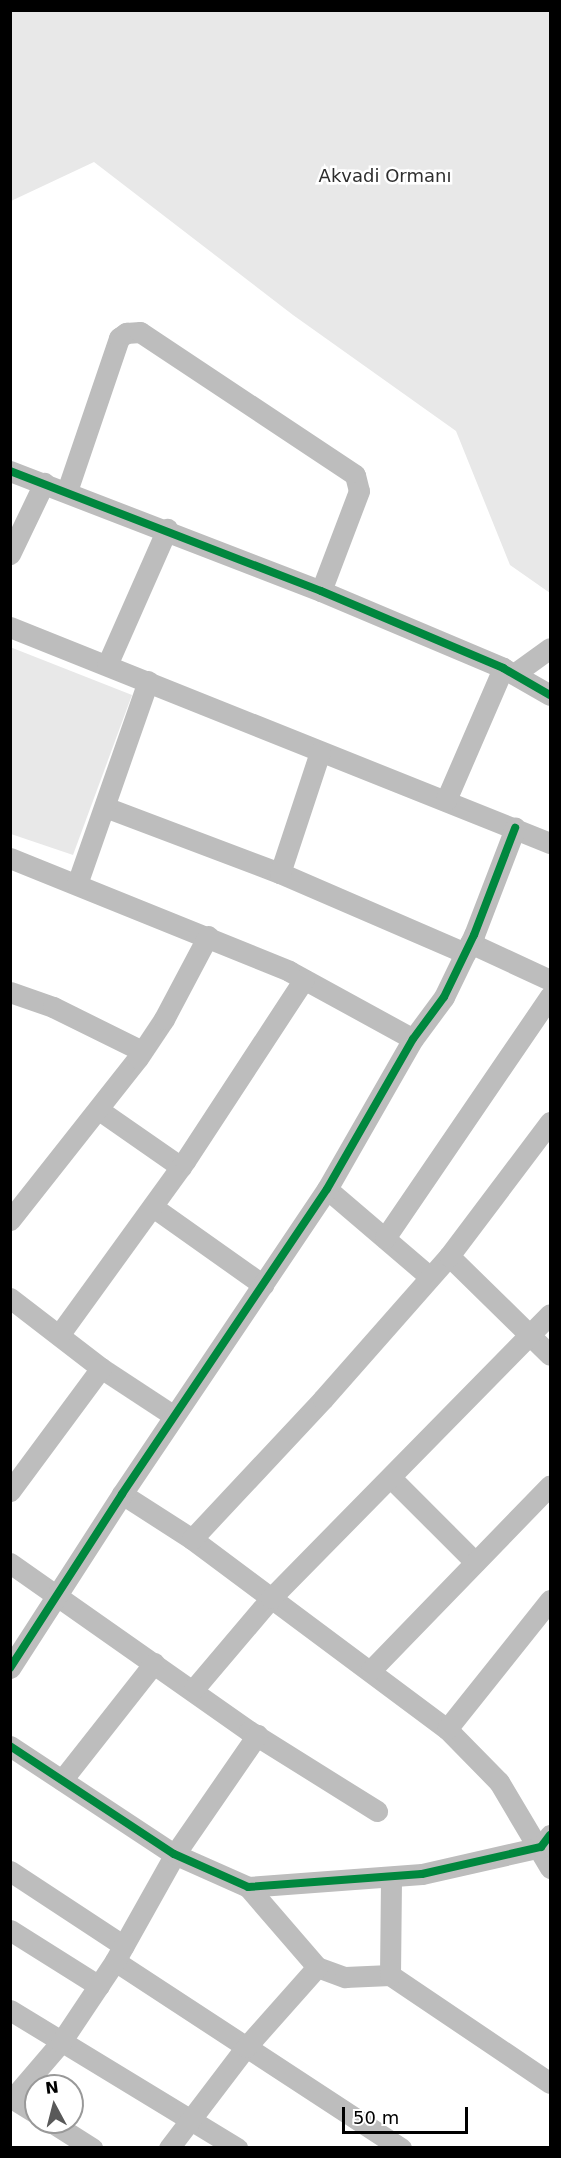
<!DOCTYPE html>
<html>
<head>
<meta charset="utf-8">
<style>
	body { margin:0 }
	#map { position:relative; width:561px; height:2158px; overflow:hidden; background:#fff; font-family:"DejaVu Sans",sans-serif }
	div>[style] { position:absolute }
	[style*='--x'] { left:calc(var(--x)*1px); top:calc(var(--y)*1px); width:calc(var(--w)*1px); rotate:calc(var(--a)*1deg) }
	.green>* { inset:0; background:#e8e8e8 }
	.minor>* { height:21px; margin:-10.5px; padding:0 10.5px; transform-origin:10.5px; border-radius:10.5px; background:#bdbdbd }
	.cycleway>* { height:8px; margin:-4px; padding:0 4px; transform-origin:4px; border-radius:4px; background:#00873e }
	span { translate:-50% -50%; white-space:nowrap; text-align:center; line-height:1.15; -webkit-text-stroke:5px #fff; paint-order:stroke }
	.park-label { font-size:18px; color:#2d2d2d }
	.frame { position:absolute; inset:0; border:12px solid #000; pointer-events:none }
	.north { position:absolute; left:24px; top:2074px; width:60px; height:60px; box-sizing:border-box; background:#fff; border:2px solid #999; border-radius:50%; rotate:353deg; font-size:16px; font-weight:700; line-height:24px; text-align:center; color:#000 }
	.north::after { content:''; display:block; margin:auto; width:21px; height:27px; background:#595959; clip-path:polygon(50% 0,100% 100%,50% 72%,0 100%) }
	.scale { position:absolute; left:342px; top:2107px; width:126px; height:27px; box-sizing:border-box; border:3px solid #000; border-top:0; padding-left:8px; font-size:18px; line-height:21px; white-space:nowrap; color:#000; -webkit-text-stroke:4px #fff; paint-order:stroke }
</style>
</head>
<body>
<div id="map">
	<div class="green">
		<div style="clip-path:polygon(11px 10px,550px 11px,550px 593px,510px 565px,456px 431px,293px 315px,94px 162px,11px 201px)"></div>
		<div style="clip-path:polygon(10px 647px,132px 695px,73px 855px,11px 834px)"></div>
	</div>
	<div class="minor">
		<div style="--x:10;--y:471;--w:333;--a:21.1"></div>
		<div style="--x:321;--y:591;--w:198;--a:22.9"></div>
		<div style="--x:503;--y:668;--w:54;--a:29.9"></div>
		<div style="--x:67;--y:491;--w:162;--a:-71.2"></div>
		<div style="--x:119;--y:338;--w:9;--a:-36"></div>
		<div style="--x:126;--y:333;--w:14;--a:-4"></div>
		<div style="--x:140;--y:332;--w:258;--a:33.6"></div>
		<div style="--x:355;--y:475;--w:16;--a:76"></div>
		<div style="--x:359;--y:491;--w:107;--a:110.8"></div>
		<div style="--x:10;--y:554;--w:79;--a:-64.4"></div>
		<div style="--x:10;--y:627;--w:582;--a:21.8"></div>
		<div style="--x:107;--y:665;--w:149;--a:-66.2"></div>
		<div style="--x:514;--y:674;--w:44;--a:-35.8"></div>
		<div style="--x:446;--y:800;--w:144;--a:-66.6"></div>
		<div style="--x:105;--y:807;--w:187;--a:20.7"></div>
		<div style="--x:280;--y:873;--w:202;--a:23.4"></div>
		<div style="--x:10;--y:858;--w:301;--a:22"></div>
		<div style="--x:289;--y:971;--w:141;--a:28.7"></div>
		<div style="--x:280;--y:873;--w:127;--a:-71.7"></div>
		<div style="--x:77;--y:884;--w:215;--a:-70.7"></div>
		<div style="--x:470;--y:943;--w:88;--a:24.8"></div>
		<div style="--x:10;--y:992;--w:46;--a:19.2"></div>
		<div style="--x:53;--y:1007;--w:99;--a:26.3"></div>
		<div style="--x:99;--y:1110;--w:100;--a:34.8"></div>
		<div style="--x:327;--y:1189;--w:135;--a:40.5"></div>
		<div style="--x:153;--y:1207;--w:135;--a:35.3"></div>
		<div style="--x:10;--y:1220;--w:206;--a:-51.7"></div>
		<div style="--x:138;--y:1058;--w:47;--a:-56.3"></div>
		<div style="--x:164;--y:1019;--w:94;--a:-62.1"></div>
		<div style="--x:385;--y:1238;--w:293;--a:-55.7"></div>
		<div style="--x:449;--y:1256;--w:141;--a:44.4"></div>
		<div style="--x:10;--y:1298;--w:115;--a:37.6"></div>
		<div style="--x:101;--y:1368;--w:87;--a:33.3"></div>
		<div style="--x:59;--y:1335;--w:215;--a:-54.1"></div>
		<div style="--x:185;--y:1161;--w:217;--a:-56.8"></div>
		<div style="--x:391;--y:1478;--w:119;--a:45"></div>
		<div style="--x:10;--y:1491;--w:153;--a:-53.5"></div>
		<div style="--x:122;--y:1494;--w:83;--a:32.7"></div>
		<div style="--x:192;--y:1539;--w:318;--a:36.7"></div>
		<div style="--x:447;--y:1729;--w:74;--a:45.5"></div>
		<div style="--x:499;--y:1782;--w:100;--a:59.3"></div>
		<div style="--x:192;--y:1539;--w:192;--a:-46.9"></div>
		<div style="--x:323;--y:1399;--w:191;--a:-48.6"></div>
		<div style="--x:449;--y:1256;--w:168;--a:-53"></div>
		<div style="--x:10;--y:1563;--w:292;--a:35.1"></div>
		<div style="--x:249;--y:1731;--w:151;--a:32"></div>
		<div style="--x:10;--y:1668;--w:207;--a:-57.2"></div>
		<div style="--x:122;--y:1494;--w:367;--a:-56.1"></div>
		<div style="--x:327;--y:1189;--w:173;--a:-60.2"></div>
		<div style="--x:413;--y:1039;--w:52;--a:-53.6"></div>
		<div style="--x:444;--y:997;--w:69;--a:-64.2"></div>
		<div style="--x:474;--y:935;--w:115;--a:-69"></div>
		<div style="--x:371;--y:1670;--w:257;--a:-45.9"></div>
		<div style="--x:193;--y:1690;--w:121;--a:-49.7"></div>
		<div style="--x:271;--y:1598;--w:398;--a:-45.5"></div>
		<div style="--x:447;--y:1729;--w:165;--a:-51.4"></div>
		<div style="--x:10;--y:1746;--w:196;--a:33.4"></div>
		<div style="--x:174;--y:1854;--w:81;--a:24"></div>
		<div style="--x:248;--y:1887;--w:174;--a:-4.3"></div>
		<div style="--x:422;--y:1874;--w:122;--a:-12.8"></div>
		<div style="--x:541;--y:1847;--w:15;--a:-53"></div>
		<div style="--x:62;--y:1780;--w:149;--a:-51.8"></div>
		<div style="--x:10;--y:1871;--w:136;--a:33.3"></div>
		<div style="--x:248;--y:1887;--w:106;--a:49.2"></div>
		<div style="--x:317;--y:1967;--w:30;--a:20"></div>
		<div style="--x:345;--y:1977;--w:45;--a:-2.5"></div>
		<div style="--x:390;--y:1975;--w:193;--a:34"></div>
		<div style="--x:10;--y:1930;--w:105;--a:32.2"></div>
		<div style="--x:115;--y:1961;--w:342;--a:33.2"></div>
		<div style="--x:390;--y:1975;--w:98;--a:-89.4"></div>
		<div style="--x:10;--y:2010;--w:266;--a:31.3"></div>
		<div style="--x:10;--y:2097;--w:31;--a:32"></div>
		<div style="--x:13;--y:2098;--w:74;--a:-49.4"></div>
		<div style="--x:61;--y:2042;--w:97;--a:-56.3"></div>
		<div style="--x:115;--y:1961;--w:123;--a:-60.7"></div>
		<div style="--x:175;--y:1854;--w:145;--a:-55.4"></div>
		<div style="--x:51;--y:2122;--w:49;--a:32.4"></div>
		<div style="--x:169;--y:2148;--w:127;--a:-52.7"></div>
		<div style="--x:246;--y:2047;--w:107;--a:-48.4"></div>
	</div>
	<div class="cycleway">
		<div style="--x:10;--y:471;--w:333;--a:21.1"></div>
		<div style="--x:321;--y:591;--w:198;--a:22.9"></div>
		<div style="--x:503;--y:668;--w:54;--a:29.9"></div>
		<div style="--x:10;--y:1668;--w:207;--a:-57.2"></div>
		<div style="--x:122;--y:1494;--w:367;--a:-56.1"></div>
		<div style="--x:327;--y:1189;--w:173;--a:-60.2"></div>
		<div style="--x:413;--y:1039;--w:52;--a:-53.6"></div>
		<div style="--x:444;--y:997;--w:69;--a:-64.2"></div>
		<div style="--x:474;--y:935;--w:115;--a:-69"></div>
		<div style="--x:10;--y:1746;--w:196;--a:33.4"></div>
		<div style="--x:174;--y:1854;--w:81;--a:24"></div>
		<div style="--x:248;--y:1887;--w:174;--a:-4.3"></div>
		<div style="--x:422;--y:1874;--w:122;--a:-12.8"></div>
		<div style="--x:541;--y:1847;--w:15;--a:-53"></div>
	</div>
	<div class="park-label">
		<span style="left:385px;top:176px">Akvadi Ormanı</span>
	</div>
	<div class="frame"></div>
	<div class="north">N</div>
	<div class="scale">50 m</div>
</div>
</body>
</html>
